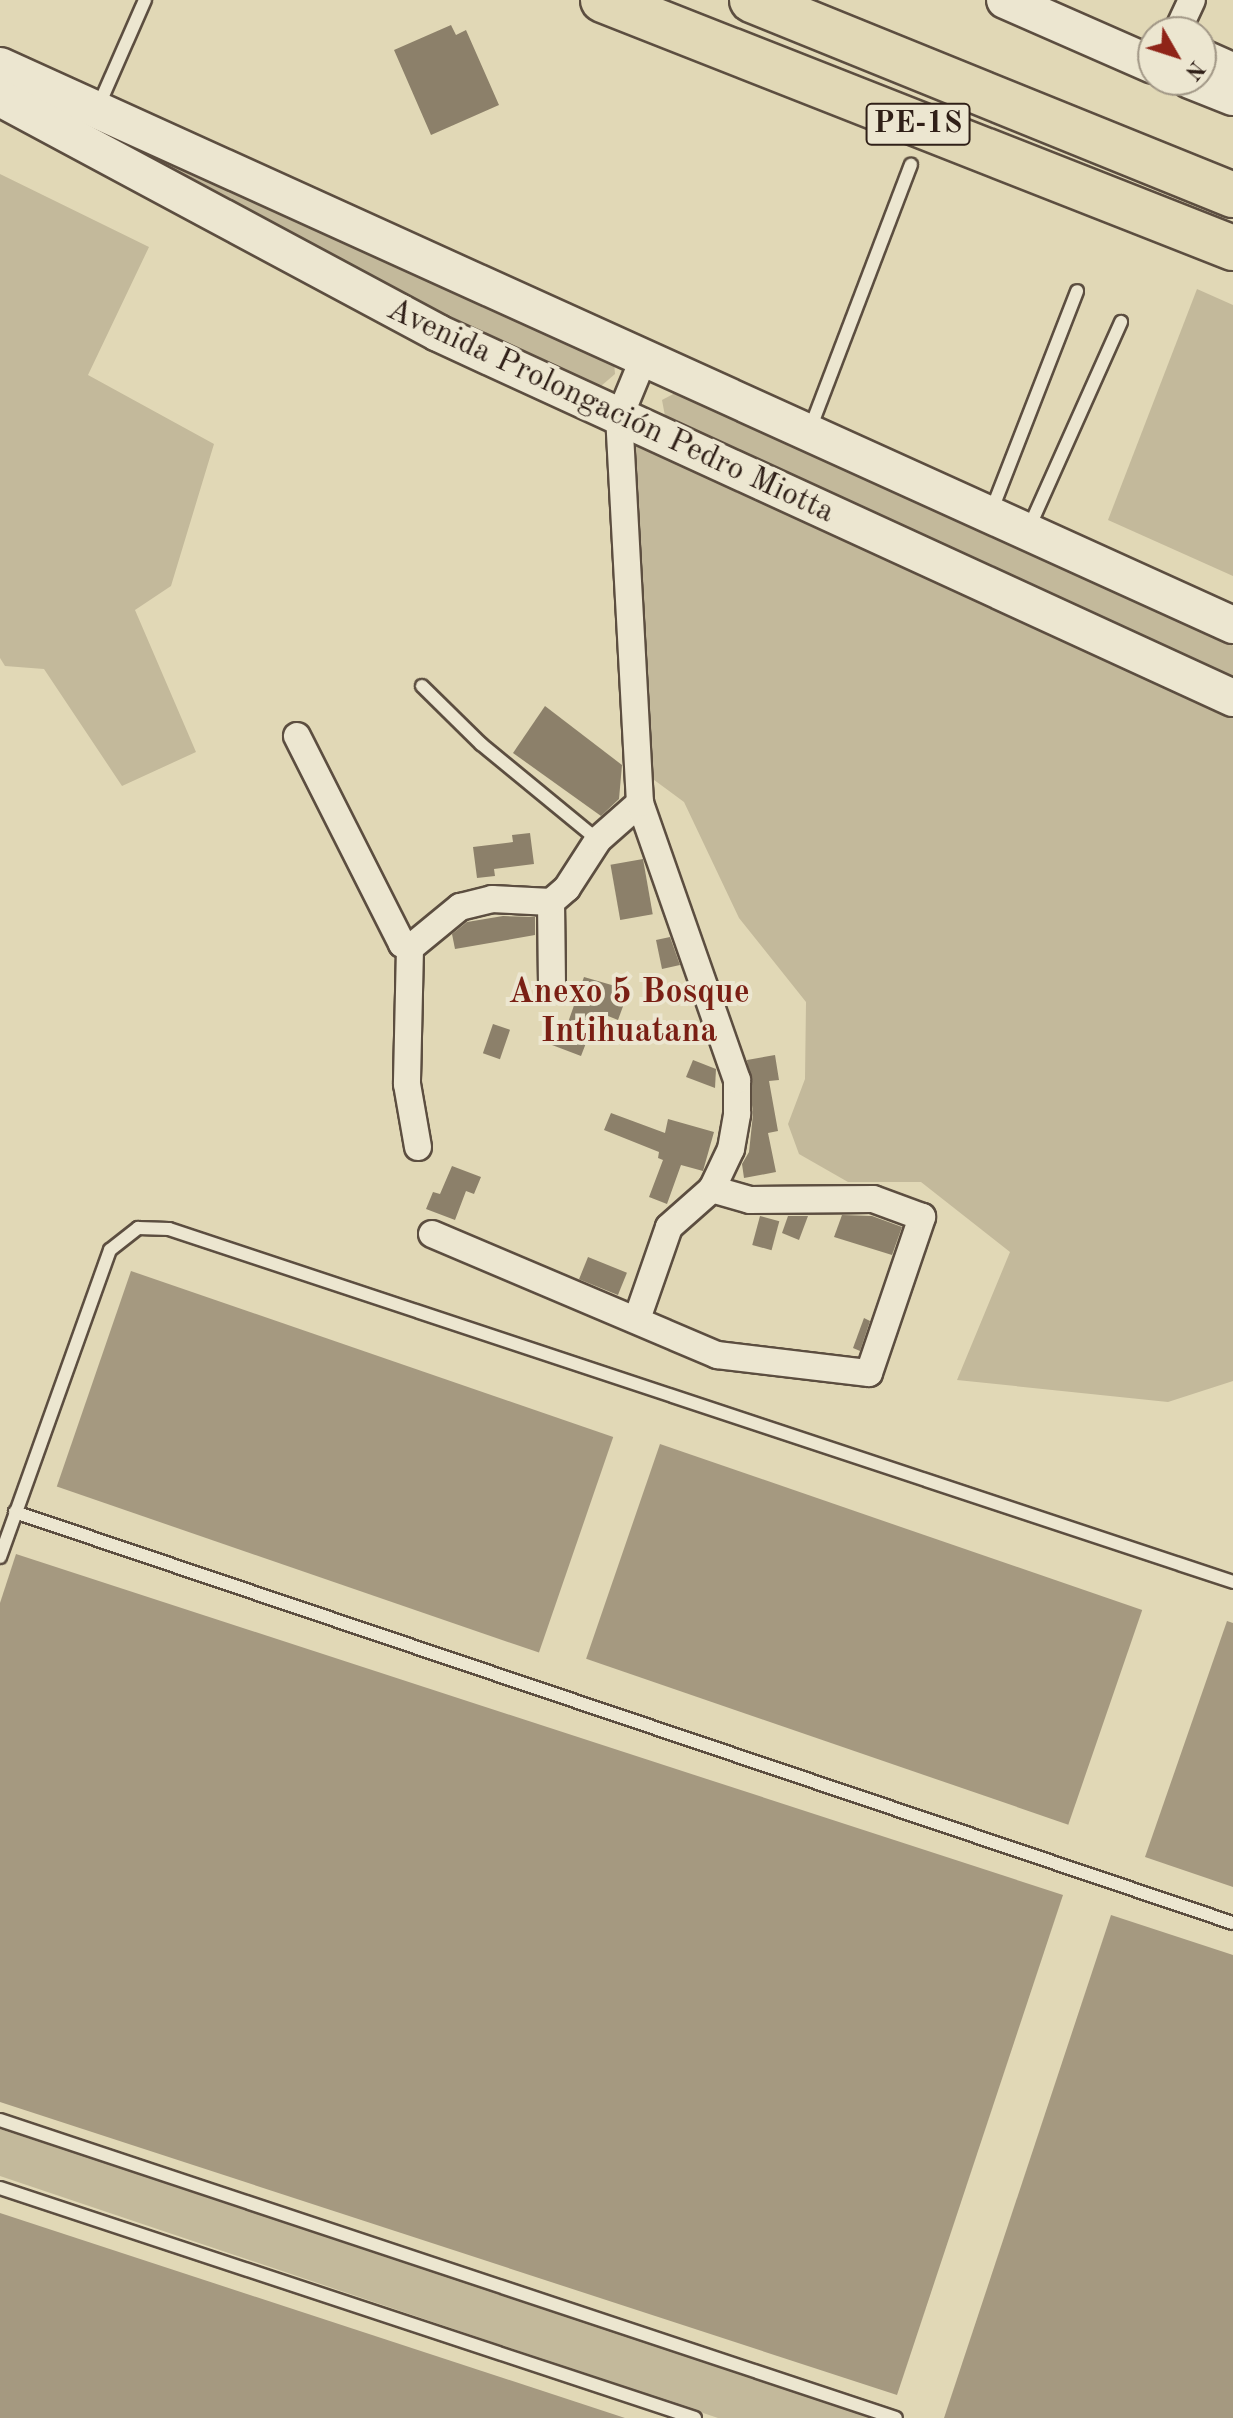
<!DOCTYPE html>
<html>
<head>
<meta charset="utf-8">
<style>
	body { margin:0 }
	#map { position:relative; width:1233px; height:2418px; overflow:hidden; background:#e1d8b6; font-family:"Old Standard TT",serif }
	div>[style] { position:absolute }
	[style*='--x'] { left:calc(var(--x)*1px); top:calc(var(--y)*1px); width:calc(var(--w)*1px); rotate:calc(var(--a)*1deg) }
	.green>* { inset:0; background:#c3b99b }
	.water>* { inset:0; background:#a59980; transform-origin:0 0 }
	.building>* { inset:0; background:#8c806a; transform-origin:0 0 }
	.roads { filter:drop-shadow(2px 0 #5c4e40) drop-shadow(-2px 0 #5c4e40) drop-shadow(0 2px #5c4e40) drop-shadow(0 -2px #5c4e40) }
	.service>* { height:12px; margin:-6px; padding:0 6px; transform-origin:6px; border-radius:6px; background:#ece6d0 }
	.minor>* { height:26px; margin:-13px; padding:0 13px; transform-origin:13px; border-radius:13px; background:#ece6d0 }
	.secondary>* { height:36px; margin:-18px; padding:0 18px; transform-origin:18px; border-radius:18px; background:#ece6d0 }
	.motorway>* { height:44px; margin:-22px; padding:0 22px; transform-origin:22px; border-radius:22px; background:#e1d8b6 }
	span { translate:-50% -50%; white-space:nowrap; text-align:center; line-height:1.15; -webkit-text-stroke:8px #ece6d0; paint-order:stroke }
	.shield-label span { padding:2px 6px; background:#ece6d0; border:2px solid; border-radius:6px; -webkit-text-stroke-width:0 }
	.shield-label { font-size:30px; color:#302018; font-weight:700 }
	.street-label { font-size:32px; color:#302018 }
	.neighbourhood-label { font-size:34px; color:#7a1f14; font-weight:700 }
	.north { position:absolute; left:1137px; top:16px; width:80px; height:80px; box-sizing:border-box; background:#ece6d0; border:2px solid #a19786; border-radius:50%; rotate:129deg; font-size:22px; font-weight:700; line-height:32px; text-align:center; color:#302018 }
	.north::after { content:''; display:block; margin:auto; width:28px; height:36px; background:#8f2418; clip-path:polygon(50% 0,100% 100%,50% 72%,0 100%) }
</style>
</head>
<body>
<div id="map">
	<div class="green">
		<div style="clip-path:polygon(0 80px,614px 361px,615px 374px,601px 386px,320px 256px)"></div>
		<div style="clip-path:polygon(0 174px,149px 247px,88px 375px,214px 444px,171px 586px,135px 610px,196px 752px,122px 786px,44px 669px,5px 666px,0 658px)"></div>
		<div style="clip-path:polygon(1197px 289px,1233px 305px,1233px 576px,1108px 520px)"></div>
		<div style="clip-path:polygon(679px 391px,1233px 646px,1233px 679px,665px 416px,662px 400px)"></div>
		<div style="clip-path:polygon(648px 434px,1233px 717px,1233px 1381px,1168px 1402px,957px 1380px,1010px 1252px,921px 1182px,848px 1182px,799px 1154px,788px 1124px,805px 1079px,806px 1002px,739px 918px,684px 802px,642px 771px,630px 437px)"></div>
		<div style="clip-path:polygon(0 2129px,887px 2418px,718px 2418px,0 2176px)"></div>
	</div>
	<div class="water">
		<div style="left:131px;top:1271px;width:510px;height:228px;rotate:19deg"></div>
		<div style="left:660px;top:1444px;width:510px;height:227px;rotate:19deg"></div>
		<div style="clip-path:polygon(16px 1554px,1063px 1895px,897px 2395px,0 2102px,0 1603px)"></div>
		<div style="clip-path:polygon(1227px 1621px,1233px 1623px,1233px 1887px,1145px 1857px)"></div>
		<div style="clip-path:polygon(1111px 1915px,1233px 1955px,1233px 2418px,944px 2418px)"></div>
		<div style="clip-path:polygon(0 2213px,625px 2418px,0 2418px)"></div>
	</div>
	<div class="building">
		<div style="clip-path:polygon(451px 25px,456px 35px,466px 30px,499px 105px,431px 135px,394px 50px)"></div>
		<div style="clip-path:polygon(545px 706px,622px 765px,619px 799px,601px 816px,513px 753px)"></div>
		<div style="clip-path:polygon(530px 833px,534px 864px,494px 869px,495px 876px,477px 878px,473px 847px,513px 842px,512px 835px)"></div>
		<div style="left:643px;top:859px;width:56px;height:33px;rotate:80deg"></div>
		<div style="clip-path:polygon(503px 916px,535px 917px,535px 935px,455px 949px,452px 934px,467px 922px)"></div>
		<div style="clip-path:polygon(670px 937px,680px 965px,662px 969px,656px 940px)"></div>
		<div style="clip-path:polygon(584px 977px,629px 990px,618px 1020px,598px 1012px,581px 1056px,552px 1045px,558px 1028px,565px 1031px)"></div>
		<div style="left:493px;top:1024px;width:18px;height:31px;rotate:19deg"></div>
		<div style="clip-path:polygon(775px 1055px,779px 1080px,769px 1081px,778px 1131px,768px 1133px,776px 1172px,744px 1178px,742px 1164px,749px 1152px,753px 1114px,747px 1060px)"></div>
		<div style="clip-path:polygon(693px 1060px,716px 1069px,715px 1088px,686px 1077px)"></div>
		<div style="clip-path:polygon(611px 1113px,665px 1133px,668px 1119px,714px 1132px,703px 1171px,681px 1165px,667px 1204px,649px 1197px,663px 1160px,658px 1158px,659px 1152px,604px 1130px)"></div>
		<div style="clip-path:polygon(452px 1166px,481px 1177px,474px 1194px,466px 1191px,455px 1220px,426px 1209px,433px 1192px,440px 1194px)"></div>
		<div style="clip-path:polygon(842px 1215px,872px 1216px,902px 1227px,892px 1255px,834px 1237px)"></div>
		<div style="left:760px;top:1216px;width:20px;height:30px;rotate:15deg"></div>
		<div style="clip-path:polygon(788px 1216px,808px 1216px,799px 1240px,782px 1233px)"></div>
		<div style="left:588px;top:1257px;width:42px;height:24px;rotate:22deg"></div>
		<div style="clip-path:polygon(864px 1318px,870px 1321px,860px 1351px,853px 1348px)"></div>
	</div>
	<div class="roads">
		<div class="service">
			<div style="--x:98;--y:107;--w:117;--a:-66.3"></div>
			<div style="--x:810;--y:429;--w:283;--a:-69.1"></div>
			<div style="--x:991;--y:512;--w:237;--a:-68.7"></div>
			<div style="--x:1028;--y:530;--w:228;--a:-65.9"></div>
			<div style="--x:422;--y:686;--w:83;--a:44.5"></div>
			<div style="--x:481;--y:744;--w:151;--a:39.4"></div>
			<div style="--x:15;--y:1512;--w:1285;--a:18.65"></div>
			<div style="--x:0;--y:1557;--w:326;--a:-70.3"></div>
			<div style="--x:110;--y:1250;--w:36;--a:-38"></div>
			<div style="--x:138;--y:1228;--w:31;--a:2"></div>
			<div style="--x:169;--y:1229;--w:1121;--a:18.35"></div>
			<div style="--x:0;--y:2120;--w:944;--a:18.4"></div>
			<div style="--x:0;--y:2188;--w:732;--a:18.31"></div>
		</div>
		<div class="minor">
			<div style="--x:1177;--y:32;--w:35;--a:-65"></div>
			<div style="--x:1201;--y:52;--w:35;--a:24"></div>
			<div style="--x:297;--y:736;--w:233;--a:63.2"></div>
			<div style="--x:402;--y:944;--w:9;--a:27"></div>
			<div style="--x:551;--y:902;--w:80;--a:89.3"></div>
			<div style="--x:410;--y:948;--w:65;--a:-39.4"></div>
			<div style="--x:460;--y:907;--w:33;--a:-14"></div>
			<div style="--x:492;--y:899;--w:59;--a:2.9"></div>
			<div style="--x:551;--y:902;--w:21;--a:-41"></div>
			<div style="--x:567;--y:888;--w:57;--a:-57.1"></div>
			<div style="--x:598;--y:840;--w:56;--a:-41.4"></div>
			<div style="--x:410;--y:948;--w:136;--a:91.3"></div>
			<div style="--x:407;--y:1084;--w:64;--a:80.1"></div>
			<div style="--x:432;--y:1234;--w:310;--a:23"></div>
			<div style="--x:717;--y:1355;--w:153;--a:6.8"></div>
			<div style="--x:869;--y:1373;--w:165;--a:-71.2"></div>
			<div style="--x:922;--y:1217;--w:52;--a:-159.8"></div>
			<div style="--x:873;--y:1199;--w:123;--a:179.5"></div>
			<div style="--x:750;--y:1200;--w:40;--a:-164"></div>
			<div style="--x:637;--y:1319;--w:97;--a:-70.8"></div>
			<div style="--x:669;--y:1227;--w:57;--a:-41.5"></div>
			<div style="--x:712;--y:1189;--w:44;--a:-64.6"></div>
			<div style="--x:731;--y:1149;--w:36;--a:-80"></div>
			<div style="--x:737;--y:1114;--w:34;--a:-90"></div>
			<div style="--x:737;--y:1080;--w:293;--a:-109.3"></div>
			<div style="--x:640;--y:803;--w:386;--a:-93.1"></div>
			<div style="--x:619;--y:418;--w:68;--a:-67.6"></div>
		</div>
		<div class="secondary">
			<div style="--x:1005;--y:0;--w:162;--a:23.7"></div>
			<div style="--x:0;--y:66;--w:1354;--a:24.39"></div>
			<div style="--x:1190;--y:80;--w:46;--a:21.6"></div>
			<div style="--x:0;--y:98;--w:497;--a:28.2"></div>
			<div style="--x:438;--y:333;--w:875;--a:24.66"></div>
		</div>
		<div class="motorway">
			<div style="--x:603;--y:0;--w:677;--a:21.49"></div>
			<div style="--x:752;--y:0;--w:519;--a:22.07"></div>
		</div>
	</div>
	<div class="shield-label">
		<span style="left:918px;top:124px">PE-1S</span>
	</div>
	<div class="street-label">
		<span style="left:610px;top:412px;rotate:25deg">Avenida Prolongación Pedro Miotta</span>
	</div>
	<div class="neighbourhood-label">
		<span style="left:629px;top:1013px">Anexo 5 Bosque<br>Intihuatana</span>
	</div>
	<div class="north">N</div>
</div>
</body>
</html>
